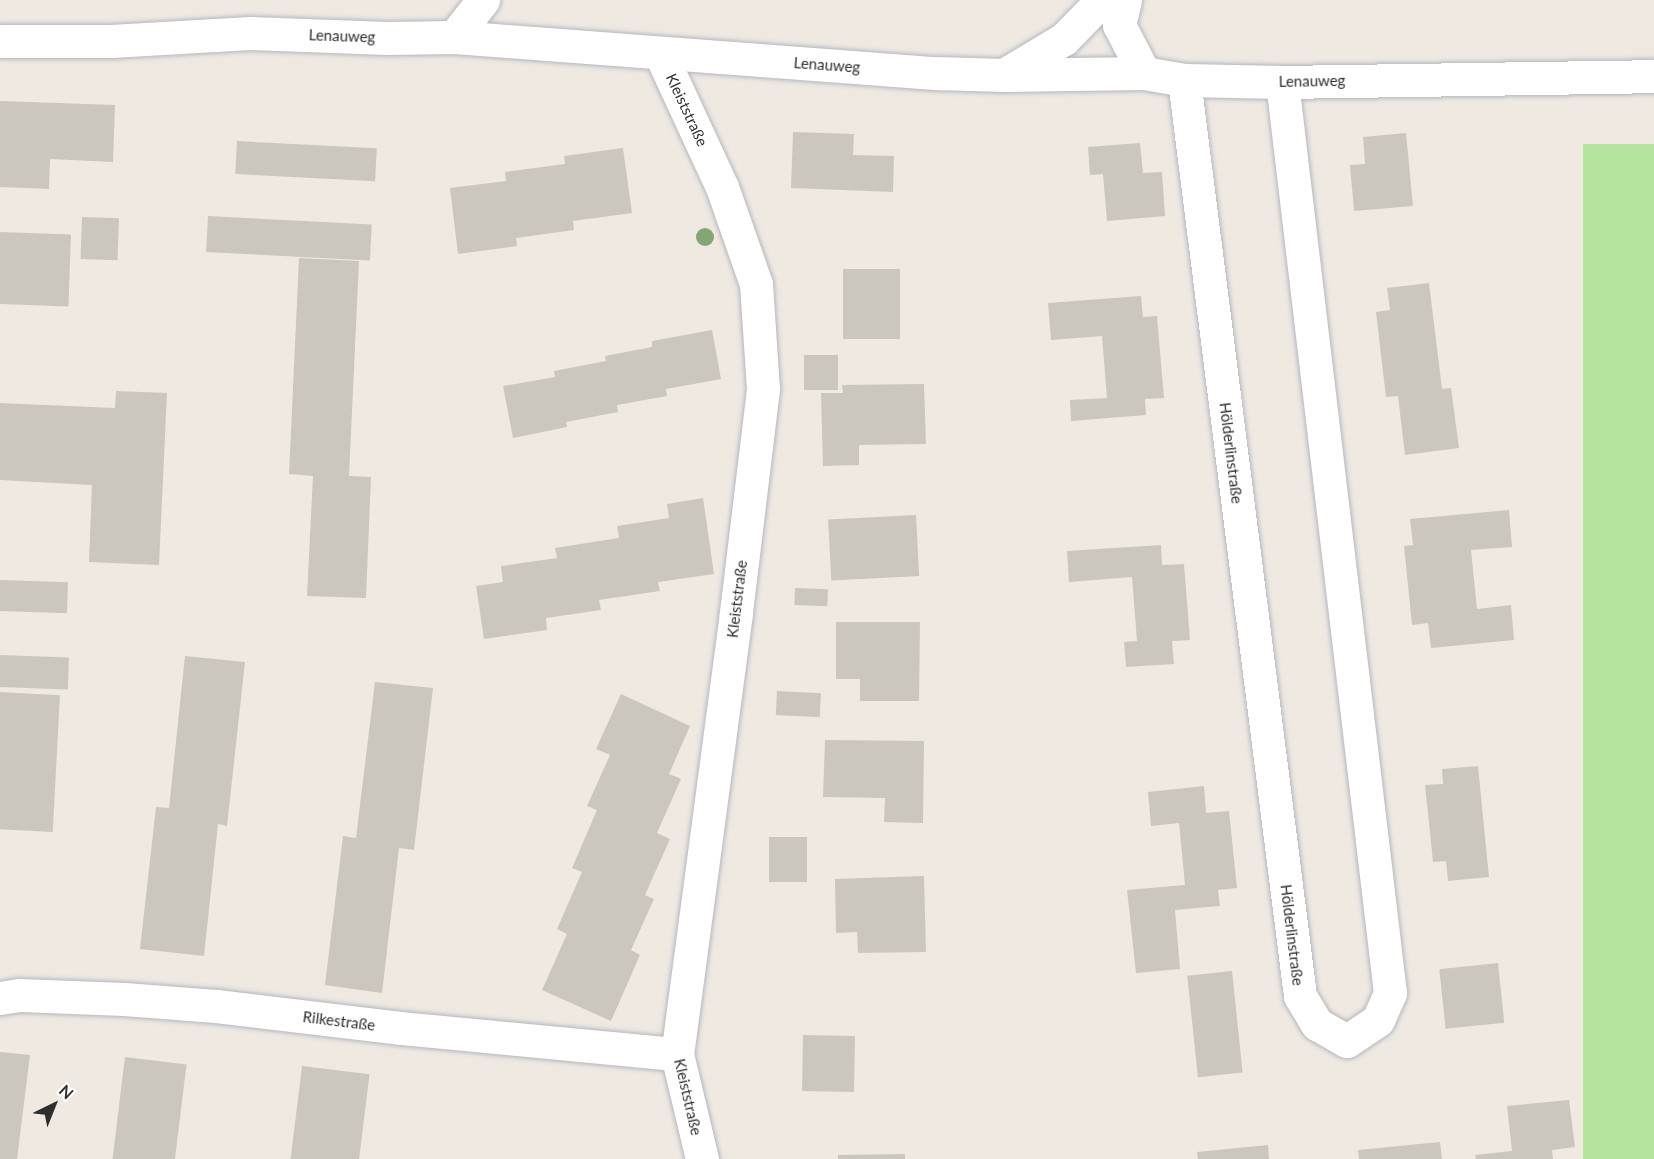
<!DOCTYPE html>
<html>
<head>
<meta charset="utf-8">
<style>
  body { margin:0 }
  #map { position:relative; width:1654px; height:1159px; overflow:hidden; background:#efe9e1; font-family:Lato,sans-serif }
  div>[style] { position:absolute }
  .green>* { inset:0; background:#b6e59e; transform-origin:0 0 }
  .building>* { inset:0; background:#cbc7bf; transform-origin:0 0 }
  .roads { filter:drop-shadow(0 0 2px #b4b7c1) drop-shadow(0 0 2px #b4b7c1) }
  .street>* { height:33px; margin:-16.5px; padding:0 16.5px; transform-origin:16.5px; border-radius:16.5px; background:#fff }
  .trees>* { width:18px; height:18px; margin:-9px; border-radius:50%; background:#84a574 }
  span { translate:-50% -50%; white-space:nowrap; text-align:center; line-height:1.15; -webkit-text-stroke:4.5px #fff; paint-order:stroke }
  .street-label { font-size:15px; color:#2e2e2e }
  .north { position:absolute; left:24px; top:1075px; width:60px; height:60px; -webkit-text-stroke:4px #fff; paint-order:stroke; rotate:43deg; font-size:16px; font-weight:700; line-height:24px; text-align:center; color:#2e2e2e }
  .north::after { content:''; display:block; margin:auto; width:21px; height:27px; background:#2e2e2e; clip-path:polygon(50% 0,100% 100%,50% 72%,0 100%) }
</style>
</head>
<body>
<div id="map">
  <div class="green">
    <i style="left:1654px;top:144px;width:1015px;height:71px;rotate:90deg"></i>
  </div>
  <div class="building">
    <i style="clip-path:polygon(0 101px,115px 105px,113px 162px,50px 159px,49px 189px,0 187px)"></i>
    <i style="clip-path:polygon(793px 132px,854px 134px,853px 155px,894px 156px,893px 192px,791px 188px)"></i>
    <i style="clip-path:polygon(1406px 133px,1413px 206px,1354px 211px,1350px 165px,1365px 164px,1363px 137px)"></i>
    <i style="left:237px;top:141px;width:140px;height:33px;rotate:3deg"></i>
    <i style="clip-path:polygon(1140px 143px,1143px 173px,1162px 172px,1165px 216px,1107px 221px,1103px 174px,1090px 175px,1088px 147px)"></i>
    <i style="clip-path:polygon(623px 148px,632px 213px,573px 221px,574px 230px,516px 238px,517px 246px,458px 254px,450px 188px,506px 181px,505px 172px,565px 164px,564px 156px)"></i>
    <i style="left:208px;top:216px;width:164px;height:36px;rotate:3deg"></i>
    <i style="left:82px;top:217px;width:37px;height:42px;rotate:2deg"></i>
    <i style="left:0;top:232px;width:71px;height:72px;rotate:2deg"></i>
    <i style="clip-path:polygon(299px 258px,359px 261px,349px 476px,371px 477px,366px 598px,307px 596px,313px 476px,289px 474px)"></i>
    <i style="left:843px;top:269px;width:57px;height:70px"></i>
    <i style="clip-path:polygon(1429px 283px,1442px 389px,1451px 388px,1459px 448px,1405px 455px,1398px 396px,1386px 397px,1376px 312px,1390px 310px,1387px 288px)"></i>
    <i style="clip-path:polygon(1141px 296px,1143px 317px,1157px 316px,1164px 398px,1145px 399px,1146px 415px,1071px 421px,1070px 400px,1107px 398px,1102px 336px,1051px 340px,1048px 303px)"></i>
    <i style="clip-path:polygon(712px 330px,721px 379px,666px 389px,667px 396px,617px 405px,618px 412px,566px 422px,567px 427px,513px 438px,503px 386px,555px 377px,554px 371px,606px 361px,605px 356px,652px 347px,652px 341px)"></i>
    <i style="left:804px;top:355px;width:34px;height:35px"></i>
    <i style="clip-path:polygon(924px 384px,926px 444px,859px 445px,859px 465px,823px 466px,821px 393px,843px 393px,842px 385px)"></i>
    <i style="clip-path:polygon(116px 391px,167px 393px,159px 565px,89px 562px,92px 485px,0 480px,0 403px,115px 408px)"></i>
    <i style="clip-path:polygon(703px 498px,714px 574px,658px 582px,660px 591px,599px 600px,601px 610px,546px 618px,547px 630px,484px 639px,476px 586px,503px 582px,501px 566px,557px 558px,555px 548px,619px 538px,617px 526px,669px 518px,667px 504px)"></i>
    <i style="clip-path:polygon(1509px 510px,1512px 547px,1471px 550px,1477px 609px,1511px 605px,1514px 640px,1431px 648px,1428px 623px,1412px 625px,1404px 546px,1413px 545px,1410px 519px)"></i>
    <i style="left:916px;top:515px;width:61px;height:88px;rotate:87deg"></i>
    <i style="clip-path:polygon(1161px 545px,1162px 565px,1184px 564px,1190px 640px,1172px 641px,1174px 664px,1126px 667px,1124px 642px,1137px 641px,1132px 577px,1069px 582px,1067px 551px)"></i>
    <i style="left:0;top:580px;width:68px;height:31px;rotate:2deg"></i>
    <i style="left:795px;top:588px;width:33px;height:17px;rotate:2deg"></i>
    <i style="clip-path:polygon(836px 622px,920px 622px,919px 701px,860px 701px,860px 679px,836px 679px)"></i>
    <i style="left:0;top:655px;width:69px;height:32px;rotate:2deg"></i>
    <i style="clip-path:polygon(185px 656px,245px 662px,227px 826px,218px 824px,204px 956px,140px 949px,156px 807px,169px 808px)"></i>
    <i style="clip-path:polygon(375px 682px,433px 688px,414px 850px,399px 848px,382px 993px,325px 985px,343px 836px,356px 838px)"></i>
    <i style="left:777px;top:691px;width:44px;height:24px;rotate:3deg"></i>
    <i style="left:0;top:692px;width:60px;height:137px;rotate:3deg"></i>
    <i style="clip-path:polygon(621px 694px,690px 726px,669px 774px,681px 779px,657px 833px,670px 839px,645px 895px,654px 899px,631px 950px,640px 955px,611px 1021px,542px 990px,567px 934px,557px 929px,582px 872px,572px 868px,597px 810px,587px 806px,610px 755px,596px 749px)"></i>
    <i style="clip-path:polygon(825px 740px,924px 741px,923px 823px,884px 822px,885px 798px,823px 797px)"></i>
    <i style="clip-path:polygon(1478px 766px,1489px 877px,1448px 881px,1446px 861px,1433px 862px,1425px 785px,1443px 784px,1442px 769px)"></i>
    <i style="clip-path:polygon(1204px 786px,1206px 813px,1229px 811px,1237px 888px,1218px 890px,1220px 906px,1175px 910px,1180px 969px,1136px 973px,1127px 890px,1185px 885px,1179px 823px,1151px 826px,1148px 792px)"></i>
    <i style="left:769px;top:837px;width:38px;height:45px"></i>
    <i style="clip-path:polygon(924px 876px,926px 952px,858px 953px,857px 932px,836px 933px,835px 879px)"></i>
    <i style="left:1498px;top:963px;width:60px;height:59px;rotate:84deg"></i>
    <i style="left:1232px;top:971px;width:102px;height:45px;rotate:84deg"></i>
    <i style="left:803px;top:1035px;width:52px;height:56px;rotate:1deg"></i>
    <i style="clip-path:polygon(0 1052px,30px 1055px,17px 1159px,0 1159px)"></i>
    <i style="left:125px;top:1057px;width:62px;height:103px;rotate:7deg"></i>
    <i style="left:302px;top:1066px;width:68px;height:94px;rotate:7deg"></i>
    <i style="clip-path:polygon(1569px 1100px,1575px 1147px,1552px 1150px,1553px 1159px,1476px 1159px,1475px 1155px,1512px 1151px,1507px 1106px)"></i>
    <i style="clip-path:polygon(1440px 1142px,1442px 1159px,1359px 1159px,1358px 1150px)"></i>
    <i style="clip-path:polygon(1268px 1145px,1269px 1159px,1198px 1159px,1197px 1152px)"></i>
    <i style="clip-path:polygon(905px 1154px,905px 1159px,838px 1159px,838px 1155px)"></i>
  </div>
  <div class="roads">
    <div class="street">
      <i style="left:1125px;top:0;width:26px;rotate:103deg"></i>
      <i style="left:1119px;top:25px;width:54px;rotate:62.5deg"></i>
      <i style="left:454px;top:37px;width:47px;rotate:-51.9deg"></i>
      <i style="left:0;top:41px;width:111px"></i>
      <i style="left:111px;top:41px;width:139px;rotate:-3.3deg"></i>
      <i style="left:250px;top:33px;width:137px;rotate:2.1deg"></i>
      <i style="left:387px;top:38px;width:67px;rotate:-0.9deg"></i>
      <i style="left:454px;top:37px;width:482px;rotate:4.3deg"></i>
      <i style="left:935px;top:73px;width:69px;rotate:1.7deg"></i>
      <i style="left:1004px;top:75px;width:140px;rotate:-0.8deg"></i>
      <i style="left:1144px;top:73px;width:41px;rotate:9.9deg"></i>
      <i style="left:1184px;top:80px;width:98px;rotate:1.2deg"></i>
      <i style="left:1282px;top:82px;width:372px;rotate:-0.9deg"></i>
      <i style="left:660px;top:53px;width:148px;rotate:65.2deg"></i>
      <i style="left:722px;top:187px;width:103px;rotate:70.7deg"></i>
      <i style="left:756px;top:284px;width:105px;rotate:86.2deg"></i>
      <i style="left:763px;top:389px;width:226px;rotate:96.9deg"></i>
      <i style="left:736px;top:613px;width:445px;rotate:97.6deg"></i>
      <i style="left:677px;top:1054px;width:108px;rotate:76.6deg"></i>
      <i style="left:1004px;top:75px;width:70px;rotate:-31deg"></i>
      <i style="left:1064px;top:39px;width:54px;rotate:-45.7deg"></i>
      <i style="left:1184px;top:80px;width:923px;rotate:82.78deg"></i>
      <i style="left:1300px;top:996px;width:33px;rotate:59deg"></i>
      <i style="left:1317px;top:1024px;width:34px;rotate:30deg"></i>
      <i style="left:1347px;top:1041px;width:37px;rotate:-34deg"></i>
      <i style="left:1378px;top:1020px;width:30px;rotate:-66deg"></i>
      <i style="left:1390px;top:993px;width:917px;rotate:-96.76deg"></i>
      <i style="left:0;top:998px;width:20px;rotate:-9deg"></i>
      <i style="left:20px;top:995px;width:104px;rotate:2.2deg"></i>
      <i style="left:124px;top:999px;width:92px;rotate:4.4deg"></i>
      <i style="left:216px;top:1006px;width:185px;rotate:6.8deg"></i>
      <i style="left:400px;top:1028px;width:278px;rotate:5.4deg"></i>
    </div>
  </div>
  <div class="trees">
    <i style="left:705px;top:237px"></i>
  </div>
  <div class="street-label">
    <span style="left:342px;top:36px;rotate:2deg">Lenauweg</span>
    <span style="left:827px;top:65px;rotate:4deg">Lenauweg</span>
    <span style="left:1312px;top:81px;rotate:-1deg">Lenauweg</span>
    <span style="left:687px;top:110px;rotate:65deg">Kleiststraße</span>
    <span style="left:1231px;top:453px;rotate:83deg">Hölderlinstraße</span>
    <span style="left:737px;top:599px;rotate:-83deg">Kleiststraße</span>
    <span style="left:1292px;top:935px;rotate:83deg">Hölderlinstraße</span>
    <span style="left:339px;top:1021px;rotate:7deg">Rilkestraße</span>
    <span style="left:688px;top:1097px;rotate:77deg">Kleiststraße</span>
  </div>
  <div class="north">N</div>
</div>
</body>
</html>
